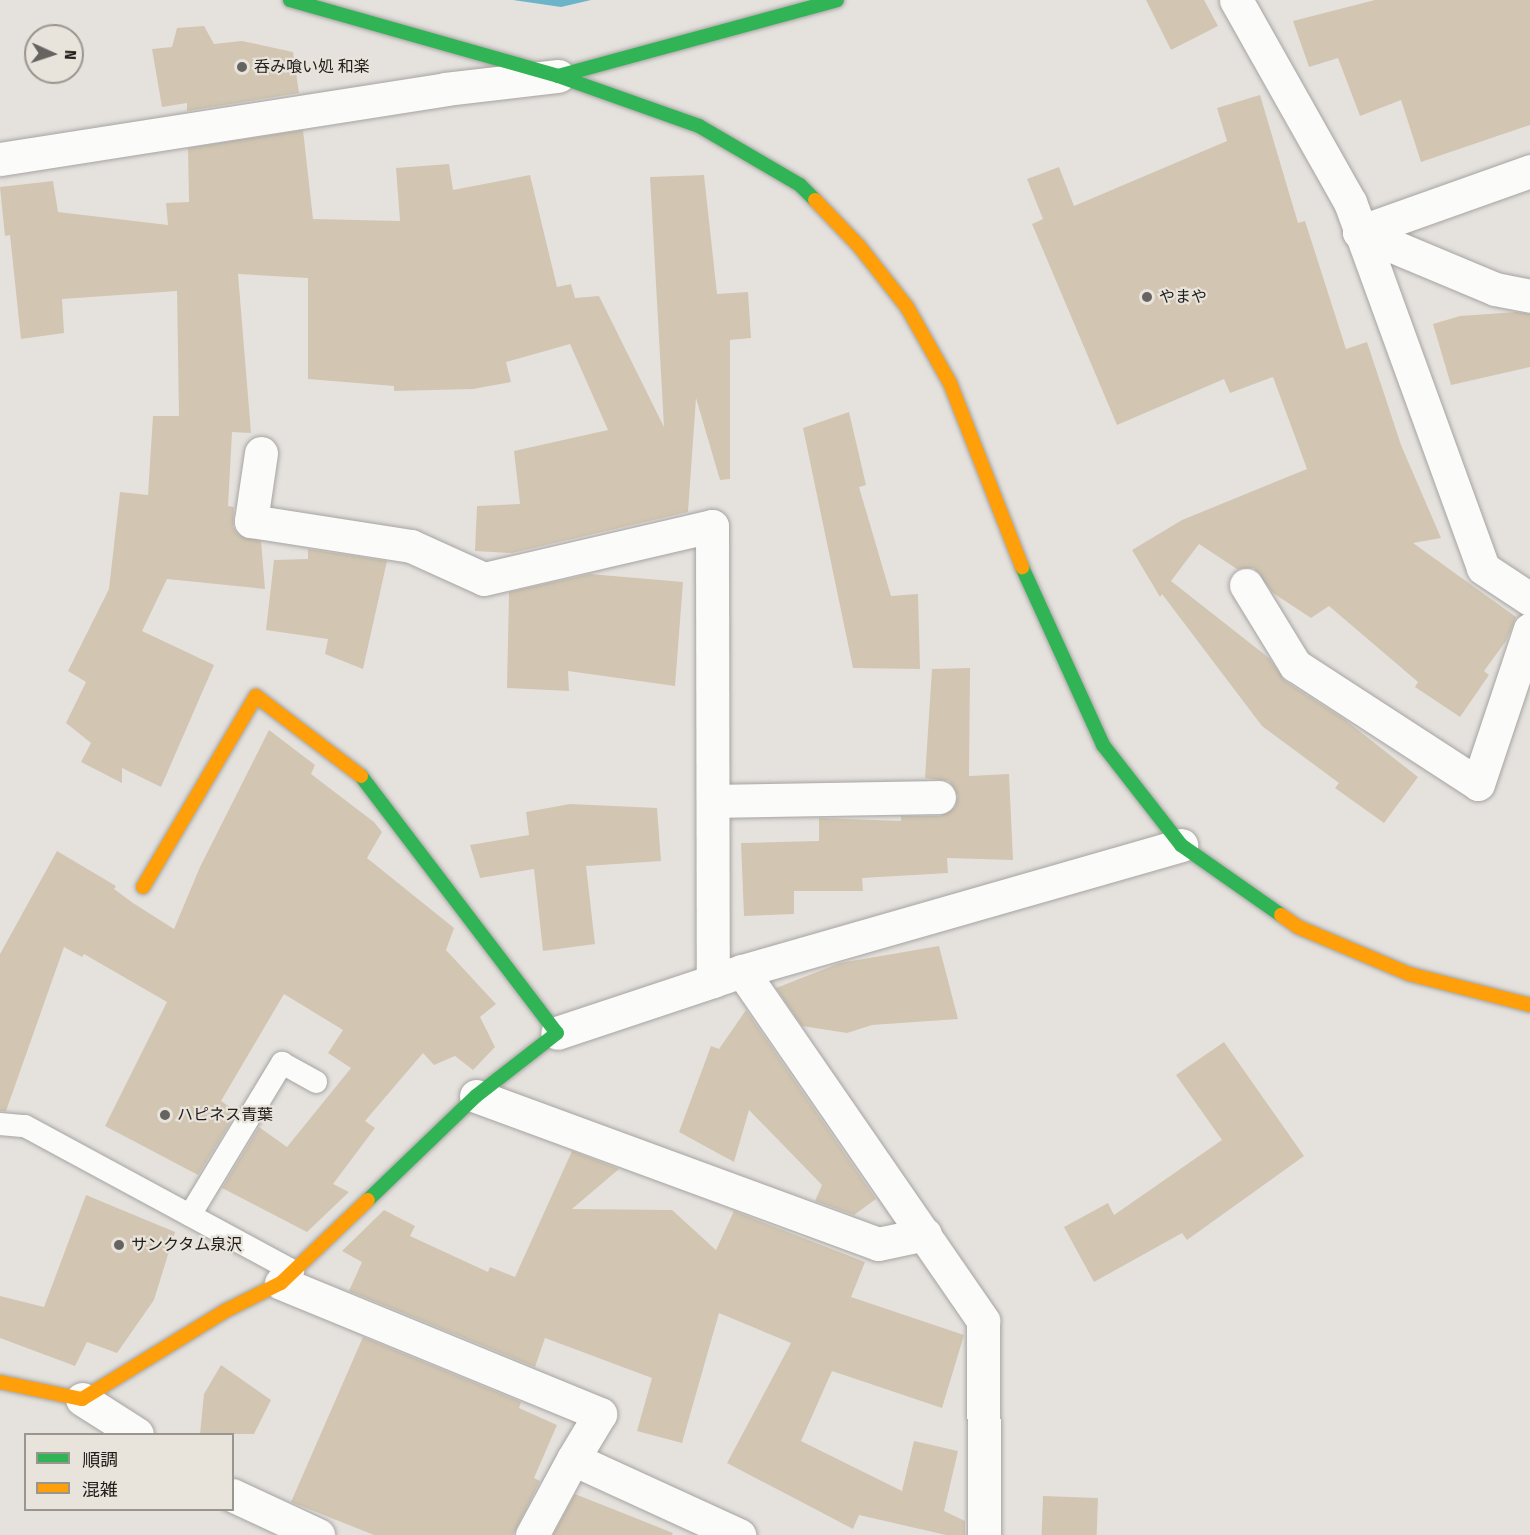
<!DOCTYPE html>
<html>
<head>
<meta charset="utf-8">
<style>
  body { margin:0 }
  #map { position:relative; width:1530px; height:1535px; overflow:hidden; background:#e5e2de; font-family:"Fira Sans Condensed","Noto Sans JP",sans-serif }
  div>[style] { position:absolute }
  .water>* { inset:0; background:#6db3ca }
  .building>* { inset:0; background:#d2c6b2; transform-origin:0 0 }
  .roads { filter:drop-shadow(0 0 2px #a6a4a1) drop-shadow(0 0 2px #a6a4a1) }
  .lane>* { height:22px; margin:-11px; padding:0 11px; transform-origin:11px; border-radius:11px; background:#fbfbfa }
  .street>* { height:33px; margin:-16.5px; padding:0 16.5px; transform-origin:16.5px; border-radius:16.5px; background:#fbfbfa }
  .fast>* { height:14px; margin:-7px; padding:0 7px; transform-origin:7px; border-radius:7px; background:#30b455 }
  .slow>* { height:14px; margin:-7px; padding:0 7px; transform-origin:7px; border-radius:7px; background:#ff9f0a }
  .dots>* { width:16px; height:16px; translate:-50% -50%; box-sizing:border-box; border:3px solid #e8e3db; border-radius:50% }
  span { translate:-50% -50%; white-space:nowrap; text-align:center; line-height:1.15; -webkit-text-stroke:4.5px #e8e3db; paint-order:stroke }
  .poi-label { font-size:16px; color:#22201d }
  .left { translate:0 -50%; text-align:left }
  .legend { position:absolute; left:24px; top:1433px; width:210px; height:78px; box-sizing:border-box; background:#e8e3db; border:2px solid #99958f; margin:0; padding:8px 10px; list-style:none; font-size:18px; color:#22201d }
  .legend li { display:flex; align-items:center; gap:12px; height:30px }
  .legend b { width:30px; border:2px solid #99958f }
  .north { position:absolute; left:24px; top:24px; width:60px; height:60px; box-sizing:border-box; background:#e8e3db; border:2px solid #99958f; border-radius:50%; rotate:93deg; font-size:16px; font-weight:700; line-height:24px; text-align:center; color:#22201d }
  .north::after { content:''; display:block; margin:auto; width:21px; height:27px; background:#666461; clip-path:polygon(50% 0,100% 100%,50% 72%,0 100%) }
</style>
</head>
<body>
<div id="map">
  <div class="water">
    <i style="clip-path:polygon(513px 0,591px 0,561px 7px)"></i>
  </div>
  <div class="building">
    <i style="clip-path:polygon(1146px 0,1204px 0,1218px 26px,1171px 50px)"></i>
    <i style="clip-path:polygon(1375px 0,1530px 0,1530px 125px,1421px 162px,1401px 100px,1360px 116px,1338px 58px,1309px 67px,1293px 21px)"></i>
    <i style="clip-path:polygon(204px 26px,214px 44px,242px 41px,293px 52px,299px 93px,187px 111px,187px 103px,162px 107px,152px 49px,172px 47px,177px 28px)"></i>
    <i style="clip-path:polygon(1260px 95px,1298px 223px,1305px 221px,1346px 349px,1367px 342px,1401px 445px,1441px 538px,1413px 543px,1516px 617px,1506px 641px,1484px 671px,1489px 675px,1460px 717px,1415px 687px,1418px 682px,1329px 606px,1311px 618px,1273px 593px,1254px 568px,1237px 569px,1199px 544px,1171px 581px,1269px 658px,1285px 681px,1344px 719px,1418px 777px,1384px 823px,1335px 788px,1339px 783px,1262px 726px,1162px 594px,1160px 597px,1132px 550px,1182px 520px,1307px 469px,1273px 377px,1230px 393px,1224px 379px,1117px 425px,1032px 224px,1043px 219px,1027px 179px,1059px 167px,1074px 206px,1227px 141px,1217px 108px)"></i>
    <i style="clip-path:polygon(303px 130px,313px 219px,400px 221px,396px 168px,449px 164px,453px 190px,530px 175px,557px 287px,571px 284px,575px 298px,599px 296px,664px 427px,650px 177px,704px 175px,717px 294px,748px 292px,751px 338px,730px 340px,730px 479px,720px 480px,696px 398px,688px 512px,512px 553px,475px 551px,477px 506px,520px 504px,514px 451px,608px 430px,570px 344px,506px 362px,511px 382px,473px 389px,394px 391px,394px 386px,308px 379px,308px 278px,238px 274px,251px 433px,232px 432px,228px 506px,234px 507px,233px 527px,239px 535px,261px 541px,265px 589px,167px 579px,142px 631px,214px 665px,161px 787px,122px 768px,122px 783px,81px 762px,91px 743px,66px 723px,86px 682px,68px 671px,109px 589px,120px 492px,148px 495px,153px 416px,179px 416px,177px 291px,62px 299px,64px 333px,21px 339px,10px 235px,5px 236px,0 187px,53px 181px,58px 212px,168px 225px,166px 203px,189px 202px,188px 148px)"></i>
    <i style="clip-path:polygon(1517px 312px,1530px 314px,1530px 367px,1451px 385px,1433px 324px,1460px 316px)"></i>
    <i style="clip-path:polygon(849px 412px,866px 485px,859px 487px,891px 596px,918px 594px,920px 669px,853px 668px,803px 428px)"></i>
    <i style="clip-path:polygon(308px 549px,387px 561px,363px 669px,325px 654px,328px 639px,266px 630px,274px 560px,308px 559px)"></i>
    <i style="clip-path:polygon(590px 574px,683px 582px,675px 686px,568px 671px,569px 691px,507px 688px,509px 592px)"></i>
    <i style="clip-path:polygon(970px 668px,969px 776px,1009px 774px,1013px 860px,947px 858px,948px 873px,862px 878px,863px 891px,794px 891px,794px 914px,744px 916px,741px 843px,819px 841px,819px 818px,901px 821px,901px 816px,940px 816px,955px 807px,958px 796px,949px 781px,925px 778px,932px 669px)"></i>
    <i style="clip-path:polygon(269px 730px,315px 765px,311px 774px,374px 822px,382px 832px,367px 858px,454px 928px,446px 950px,496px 1004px,480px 1017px,495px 1047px,473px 1070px,455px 1056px,434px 1065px,423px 1053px,365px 1121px,375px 1128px,333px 1184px,349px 1192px,307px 1232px,222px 1188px,259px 1127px,287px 1147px,351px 1068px,328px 1053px,343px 1030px,284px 994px,221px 1101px,237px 1112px,198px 1175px,105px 1126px,167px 1002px,84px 954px,82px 957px,64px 947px,6px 1111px,0 1111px,0 954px,57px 851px,116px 886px,114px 889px,133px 903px,174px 929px,200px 867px)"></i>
    <i style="clip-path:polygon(570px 804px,657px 808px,661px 861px,586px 866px,595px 944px,543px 951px,534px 869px,480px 878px,470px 845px,529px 835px,526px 812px)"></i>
    <i style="clip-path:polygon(939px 946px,958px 1019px,872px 1025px,847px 1033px,802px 1026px,776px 988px,840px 963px)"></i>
    <i style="clip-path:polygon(746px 1010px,876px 1199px,854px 1215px,815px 1201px,822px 1185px,749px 1110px,734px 1162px,679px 1132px,711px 1046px,719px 1049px)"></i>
    <i style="clip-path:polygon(1224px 1042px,1304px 1156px,1187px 1240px,1182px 1233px,1094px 1282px,1064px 1227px,1108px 1203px,1114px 1215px,1222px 1140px,1176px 1075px)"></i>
    <i style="clip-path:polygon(572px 1151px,619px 1169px,572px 1209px,672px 1210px,716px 1250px,734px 1211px,865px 1262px,851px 1297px,964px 1335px,942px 1408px,832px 1371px,801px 1441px,902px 1491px,914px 1441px,958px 1451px,944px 1511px,965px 1521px,965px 1535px,946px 1535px,859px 1515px,853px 1529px,727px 1463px,791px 1343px,719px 1313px,682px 1443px,637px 1431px,652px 1378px,545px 1338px,535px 1367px,349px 1291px,362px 1262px,342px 1251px,384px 1210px,415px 1226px,410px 1236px,488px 1272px,490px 1267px,515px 1277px)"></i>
    <i style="clip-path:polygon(86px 1195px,175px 1232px,154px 1300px,117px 1353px,87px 1342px,75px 1366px,0 1338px,0 1296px,44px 1307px)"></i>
    <i style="clip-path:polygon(363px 1337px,521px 1402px,519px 1408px,557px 1425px,534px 1478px,540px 1481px,513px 1535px,374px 1535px,291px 1502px)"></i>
    <i style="clip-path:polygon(221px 1365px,271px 1400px,254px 1434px,200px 1434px,204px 1394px)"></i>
    <i style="clip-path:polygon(575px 1494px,673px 1533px,672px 1535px,553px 1535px)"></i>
    <i style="left:1043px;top:1496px;width:55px;height:39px;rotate:2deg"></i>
  </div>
  <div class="roads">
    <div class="lane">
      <i style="left:0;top:1124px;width:25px;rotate:5deg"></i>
      <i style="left:25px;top:1126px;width:305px;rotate:28.4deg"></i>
      <i style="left:190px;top:1215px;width:178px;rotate:-58.8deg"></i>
      <i style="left:282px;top:1063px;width:39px;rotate:29deg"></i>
    </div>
    <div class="street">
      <i style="left:1236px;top:0;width:232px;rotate:60.6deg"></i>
      <i style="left:1350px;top:202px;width:389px;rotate:70deg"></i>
      <i style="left:1483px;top:568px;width:56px;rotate:33.4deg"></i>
      <i style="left:0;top:159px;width:450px;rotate:-8.9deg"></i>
      <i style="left:445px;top:89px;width:114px;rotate:-6.6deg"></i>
      <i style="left:1359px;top:232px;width:147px;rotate:22.7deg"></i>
      <i style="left:1495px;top:289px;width:36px;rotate:11deg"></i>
      <i style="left:1359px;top:232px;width:182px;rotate:-19.6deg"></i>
      <i style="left:261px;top:453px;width:69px;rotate:98.4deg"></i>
      <i style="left:251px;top:521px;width:162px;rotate:8.9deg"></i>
      <i style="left:411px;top:546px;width:80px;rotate:24.3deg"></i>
      <i style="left:484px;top:579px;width:234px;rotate:-13.1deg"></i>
      <i style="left:712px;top:526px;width:455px;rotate:89.9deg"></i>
      <i style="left:713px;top:981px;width:164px;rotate:161.6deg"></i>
      <i style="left:1246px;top:585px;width:94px;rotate:58.5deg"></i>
      <i style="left:1295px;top:665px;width:218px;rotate:33deg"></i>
      <i style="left:1478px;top:784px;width:163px;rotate:-71.5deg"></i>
      <i style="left:713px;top:801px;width:226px;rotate:-1deg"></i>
      <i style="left:742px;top:971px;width:457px;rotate:-16deg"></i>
      <i style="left:713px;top:981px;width:31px;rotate:-19deg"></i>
      <i style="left:742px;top:971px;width:425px;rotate:55.4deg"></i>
      <i style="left:983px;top:1321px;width:214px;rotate:89.7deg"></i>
      <i style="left:476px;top:1096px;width:428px;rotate:20.2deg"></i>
      <i style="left:878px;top:1244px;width:48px;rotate:-12deg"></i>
      <i style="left:281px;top:1283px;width:345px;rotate:22.3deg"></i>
      <i style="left:600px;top:1414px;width:52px;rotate:121deg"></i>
      <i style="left:82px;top:1399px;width:65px;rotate:32.5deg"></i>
      <i style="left:232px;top:1495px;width:95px;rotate:24.9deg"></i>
      <i style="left:532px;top:1535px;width:86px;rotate:-61.7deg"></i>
      <i style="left:573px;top:1459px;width:183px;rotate:24.6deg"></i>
    </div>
    <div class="fast">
      <i style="left:290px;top:0;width:279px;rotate:15.8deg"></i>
      <i style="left:558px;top:76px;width:150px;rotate:19.5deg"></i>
      <i style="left:699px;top:126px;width:117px;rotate:30.3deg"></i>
      <i style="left:800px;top:185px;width:21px;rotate:45deg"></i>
      <i style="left:558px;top:76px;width:289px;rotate:-15.2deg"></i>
      <i style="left:1022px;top:567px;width:196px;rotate:65.5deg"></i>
      <i style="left:1103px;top:745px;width:127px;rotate:52deg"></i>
      <i style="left:1181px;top:845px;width:122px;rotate:35deg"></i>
      <i style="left:361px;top:776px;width:323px;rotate:52.7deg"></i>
      <i style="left:557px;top:1033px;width:103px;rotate:142.1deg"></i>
      <i style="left:476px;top:1096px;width:150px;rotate:136.1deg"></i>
    </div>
    <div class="slow">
      <i style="left:815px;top:200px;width:64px;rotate:46.3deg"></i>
      <i style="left:859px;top:246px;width:78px;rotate:51.8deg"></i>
      <i style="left:907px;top:307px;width:87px;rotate:60.5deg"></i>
      <i style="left:950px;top:383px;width:198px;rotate:68.6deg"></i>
      <i style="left:143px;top:887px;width:222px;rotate:-59.4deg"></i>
      <i style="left:256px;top:696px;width:132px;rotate:37.3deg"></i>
      <i style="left:1281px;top:915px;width:21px;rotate:35deg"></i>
      <i style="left:1298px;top:927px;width:121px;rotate:22.9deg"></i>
      <i style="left:1409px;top:974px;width:125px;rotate:14.4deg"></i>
      <i style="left:0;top:1382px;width:84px;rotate:11.7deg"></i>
      <i style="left:82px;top:1399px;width:168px;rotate:-31.6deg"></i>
      <i style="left:225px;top:1311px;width:63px;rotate:-26.6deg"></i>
      <i style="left:281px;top:1283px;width:120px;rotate:-43.7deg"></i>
    </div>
  </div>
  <div class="dots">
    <i style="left:242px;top:67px;background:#666461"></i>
    <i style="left:1147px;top:297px;background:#666461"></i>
    <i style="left:165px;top:1115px;background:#666461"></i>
    <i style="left:119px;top:1245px;background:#666461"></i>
  </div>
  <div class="poi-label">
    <span class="left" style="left:254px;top:67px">呑み喰い処 和楽</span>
    <span class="left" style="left:1159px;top:297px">やまや</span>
    <span class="left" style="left:177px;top:1115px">ハピネス青葉</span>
    <span class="left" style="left:131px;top:1245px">サンクタム泉沢</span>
  </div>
  <ul class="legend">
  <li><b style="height:8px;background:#30b455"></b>順調</li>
  <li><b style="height:8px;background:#ff9f0a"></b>混雑</li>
  </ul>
  <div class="north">N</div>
</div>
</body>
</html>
